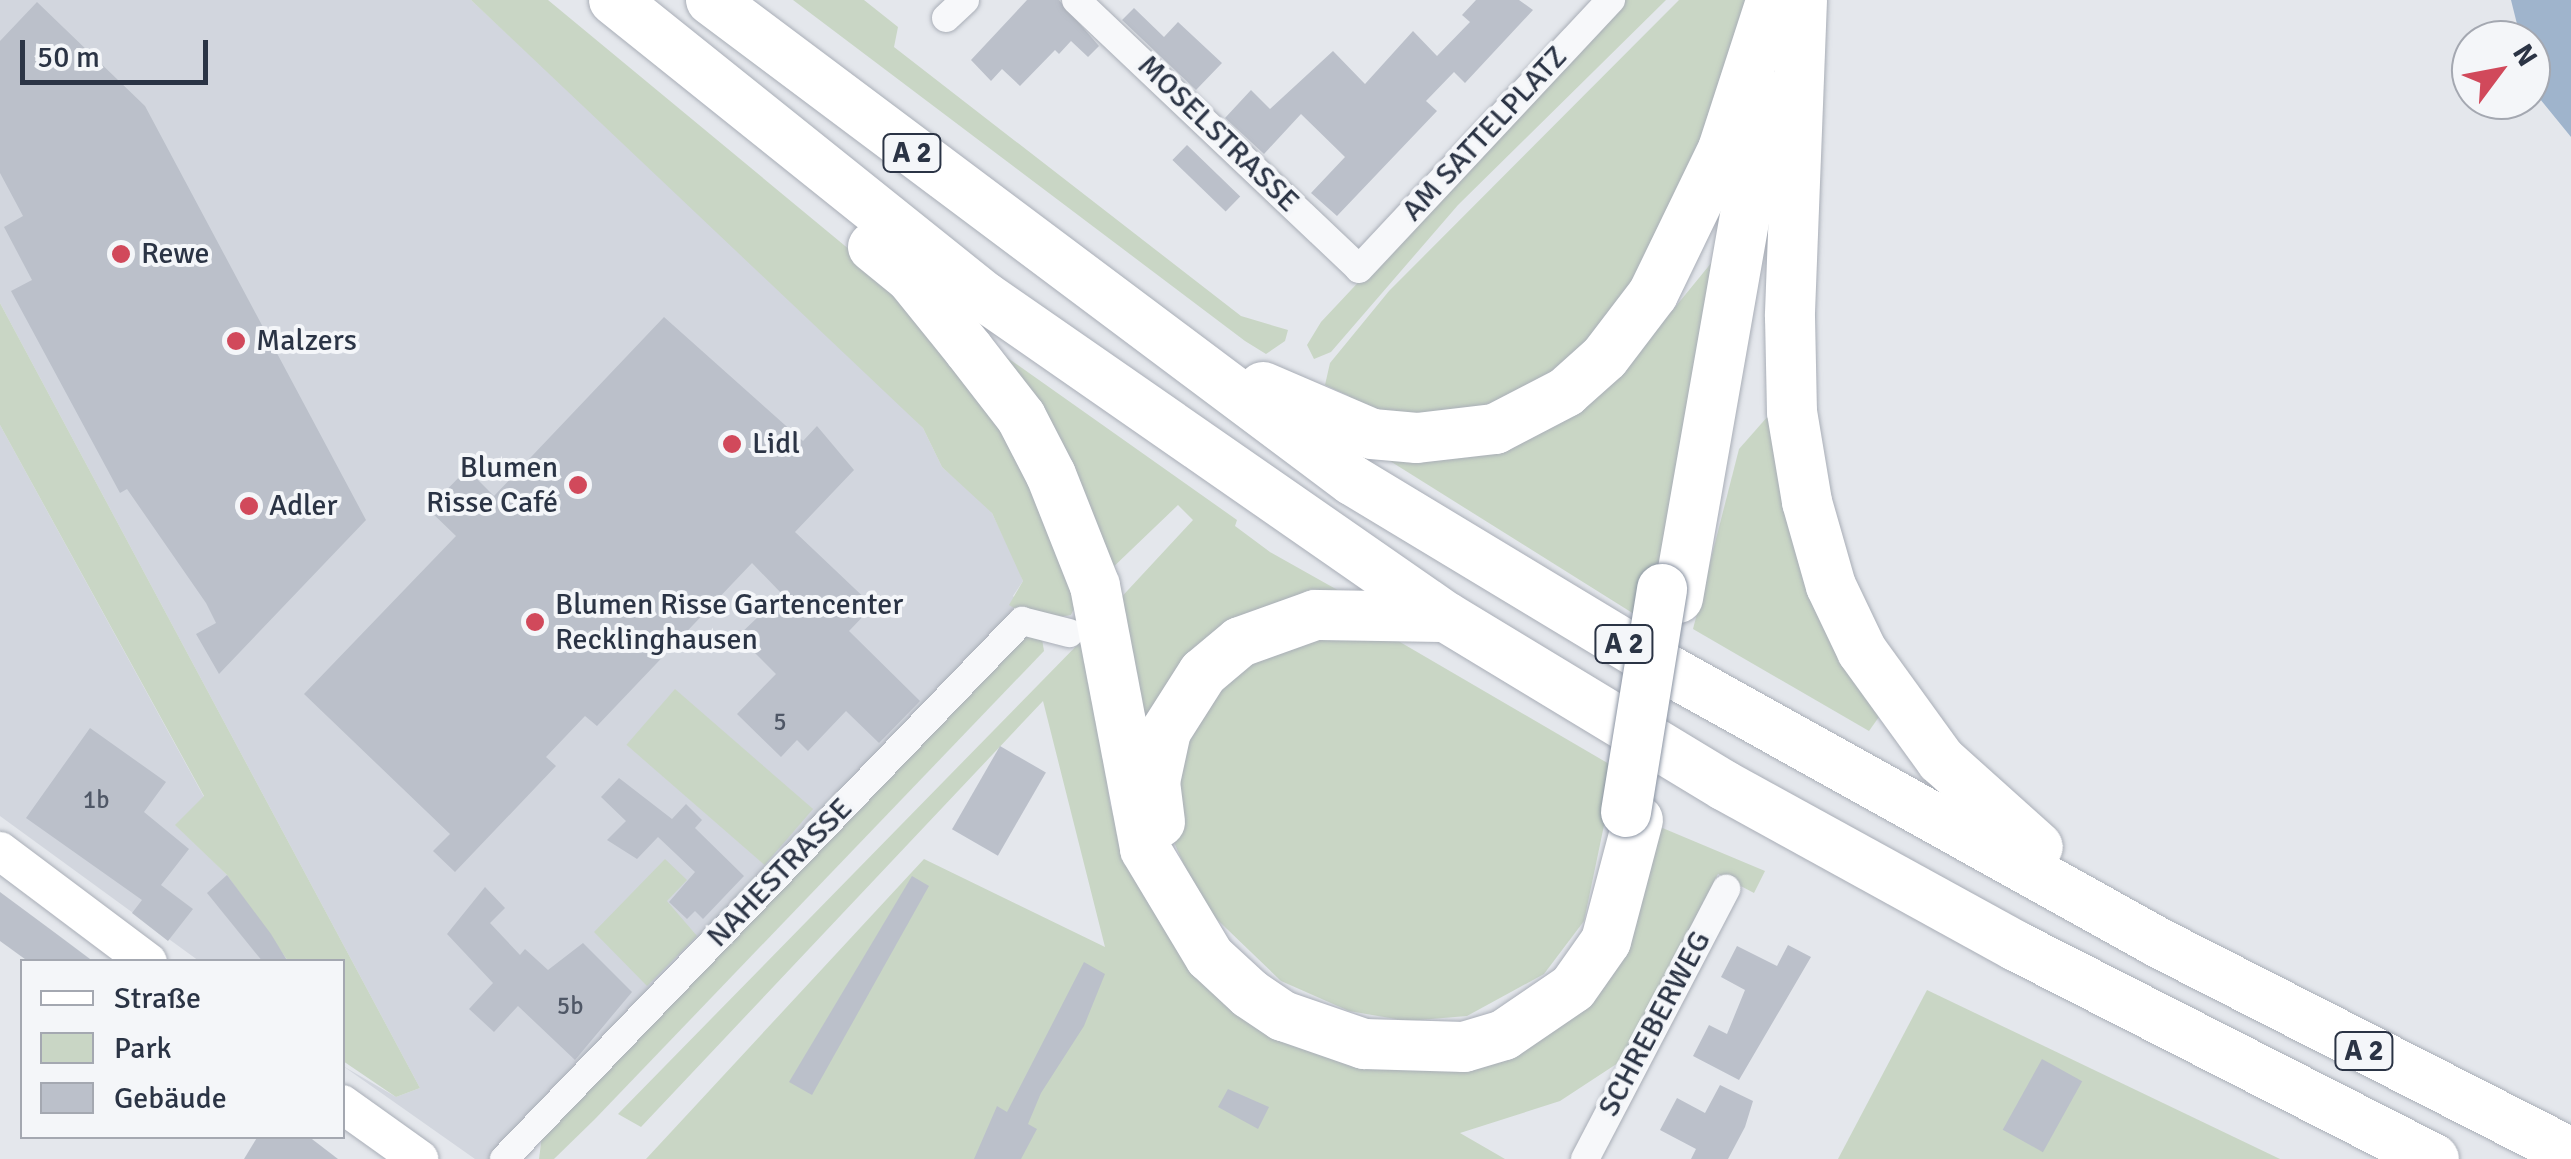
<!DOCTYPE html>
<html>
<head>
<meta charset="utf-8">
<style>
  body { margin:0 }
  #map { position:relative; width:2571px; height:1159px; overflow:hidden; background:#e4e7ec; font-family:Signika,sans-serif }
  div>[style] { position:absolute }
  .built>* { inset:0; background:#d2d6de }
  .green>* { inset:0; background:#c9d6c5; transform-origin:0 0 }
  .water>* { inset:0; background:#9fb4cc }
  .building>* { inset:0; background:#bbc0ca; transform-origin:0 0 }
  .roads { filter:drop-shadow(0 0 2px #a9aeb7) drop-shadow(0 0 2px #a9aeb7) }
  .street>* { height:28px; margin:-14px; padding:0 14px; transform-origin:14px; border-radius:14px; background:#f7f8fa }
  .secondary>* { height:38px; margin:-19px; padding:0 19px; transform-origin:19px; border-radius:19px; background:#fff }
  .highway>* { height:50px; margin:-25px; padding:0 25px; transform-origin:25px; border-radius:25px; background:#fff }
  .bridges { filter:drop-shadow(0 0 2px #8b94a3) drop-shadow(0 0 2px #8b94a3) }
  .highway-bridge>* { height:50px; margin:-25px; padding:0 25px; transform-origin:25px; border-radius:25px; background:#fff }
  .dots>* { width:28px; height:28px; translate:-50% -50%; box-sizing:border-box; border:5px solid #f4f6f9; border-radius:50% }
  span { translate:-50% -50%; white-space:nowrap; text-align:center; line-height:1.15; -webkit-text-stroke:8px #f4f6f9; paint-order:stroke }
  .number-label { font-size:25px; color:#4f5766 }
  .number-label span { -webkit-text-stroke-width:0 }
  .shield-label span { padding:2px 8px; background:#f4f6f9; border:2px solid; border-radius:8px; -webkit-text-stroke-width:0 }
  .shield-label { font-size:28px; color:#2b3445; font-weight:700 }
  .street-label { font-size:30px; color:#2b3445 }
  .poi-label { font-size:30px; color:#2b3445 }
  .left { translate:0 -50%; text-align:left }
  .right { translate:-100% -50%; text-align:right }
  .legend { position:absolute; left:20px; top:959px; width:325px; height:180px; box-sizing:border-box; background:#f4f6f9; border:2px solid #a4a8b1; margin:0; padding:12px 18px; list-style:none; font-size:30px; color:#2b3445 }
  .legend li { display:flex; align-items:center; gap:20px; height:50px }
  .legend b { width:50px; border:2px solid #a4a8b1 }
  .north { position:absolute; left:2451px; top:20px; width:100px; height:100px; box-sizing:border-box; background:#f4f6f9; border:2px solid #a4a8b1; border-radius:50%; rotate:58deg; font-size:28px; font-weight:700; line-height:40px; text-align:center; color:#2b3445 }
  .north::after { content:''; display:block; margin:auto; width:35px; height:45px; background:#d1495b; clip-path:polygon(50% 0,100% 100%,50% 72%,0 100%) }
  .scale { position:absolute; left:20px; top:40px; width:188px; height:45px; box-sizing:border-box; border:5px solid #2b3445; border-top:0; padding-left:12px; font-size:30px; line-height:35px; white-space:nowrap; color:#2b3445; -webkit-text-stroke:8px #f4f6f9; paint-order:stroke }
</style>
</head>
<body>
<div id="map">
  <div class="built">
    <i style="clip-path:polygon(0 0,471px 0,886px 388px,923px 428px,942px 467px,990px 509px,1016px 563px,1023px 581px,1013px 596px,1036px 621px,1033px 630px,521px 1159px,475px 1159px,343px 1066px,396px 1097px,420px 1088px,0 303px)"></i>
    <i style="clip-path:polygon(0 425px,204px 797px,176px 825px,227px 875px,288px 961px,199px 961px,0 816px)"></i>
  </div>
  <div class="green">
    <i style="clip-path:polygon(471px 0,548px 0,885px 279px,1009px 431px,1078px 600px,1071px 615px,1036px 621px,1009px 605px,1023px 581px,992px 513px,942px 467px,923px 428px)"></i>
    <i style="clip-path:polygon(793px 0,864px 0,898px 27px,894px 47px,1241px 316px,1288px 330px,1285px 341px,1266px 354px,1245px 341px)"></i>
    <i style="clip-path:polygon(1623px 0,1666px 0,1458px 205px,1331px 352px,1314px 359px,1307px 345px,1321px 322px)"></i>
    <i style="clip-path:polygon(1679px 0,1752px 0,1719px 116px,1634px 285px,1570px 366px,1475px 417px,1342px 410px,1349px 396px,1325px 385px,1330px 363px,1389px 291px)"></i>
    <i style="clip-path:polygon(1712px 262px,1662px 566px,1642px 619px,1382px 456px,1614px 382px)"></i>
    <i style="clip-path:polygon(0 303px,420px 1088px,396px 1097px,343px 1061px,342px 962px,288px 961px,227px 875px,175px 825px,204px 796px,0 425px)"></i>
    <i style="clip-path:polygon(978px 337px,1237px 520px,1235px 526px,1270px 552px,1350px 597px,1146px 732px,1115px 604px,1193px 520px,1178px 505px,1107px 573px)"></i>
    <i style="clip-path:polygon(1776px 407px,1881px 714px,1869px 731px,1693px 629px,1739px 449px)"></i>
    <i style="clip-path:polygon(1376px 628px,1616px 768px,1584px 921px,1544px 974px,1467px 1016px,1407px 1021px,1349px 1011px,1281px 981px,1201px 904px,1170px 833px,1169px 761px,1250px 648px)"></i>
    <i style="clip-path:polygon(1033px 630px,1041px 633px,1044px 651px,595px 1119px,554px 1159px,539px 1159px,542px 1136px)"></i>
    <i style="clip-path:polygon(1086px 636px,1110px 804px,1129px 862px,1260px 1021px,1534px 1036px,1653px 824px,1765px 871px,1754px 893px,1718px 874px,1621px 1061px,1560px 1101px,1460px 1133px,1505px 1159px,646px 1159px,924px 859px,1105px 947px,1043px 701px,641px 1127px,618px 1114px)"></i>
    <i style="left:675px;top:689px;width:183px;height:74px;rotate:41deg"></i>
    <i style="clip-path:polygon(665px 859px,687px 880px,667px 901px,697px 936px,647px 986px,594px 932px)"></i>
    <i style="clip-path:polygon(1927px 990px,2280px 1159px,1838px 1159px)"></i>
  </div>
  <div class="water">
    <i style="clip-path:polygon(2511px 0,2571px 0,2571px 137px,2531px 88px,2531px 40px,2521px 40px)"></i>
  </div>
  <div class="building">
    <i style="clip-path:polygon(1027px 0,1059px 0,1099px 46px,1088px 57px,1071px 41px,1059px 54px,1055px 50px,1020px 86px,1002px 69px,991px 81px,971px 60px)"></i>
    <i style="clip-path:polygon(1476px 0,1519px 0,1533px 10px,1465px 83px,1454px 72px,1426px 101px,1437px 111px,1337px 216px,1311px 193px,1345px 157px,1301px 114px,1264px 154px,1225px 118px,1251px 90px,1270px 109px,1333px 51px,1365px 84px,1413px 31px,1437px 56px,1470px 22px,1462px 15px)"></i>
    <i style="clip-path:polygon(37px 2px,145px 106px,366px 520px,219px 674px,196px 634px,216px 623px,206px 603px,127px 489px,120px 493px,11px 291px,32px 280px,4px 227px,23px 216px,0 173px,0 41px)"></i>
    <i style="clip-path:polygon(1134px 8px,1164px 37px,1178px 22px,1222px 63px,1196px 90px,1122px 20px)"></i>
    <i style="left:1187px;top:145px;width:74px;height:21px;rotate:44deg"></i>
    <i style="clip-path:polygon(664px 317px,803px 441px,817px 426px,854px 470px,795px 532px,873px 606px,849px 631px,920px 701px,879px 743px,846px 711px,808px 751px,797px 740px,781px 757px,737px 714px,776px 674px,738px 636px,782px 594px,752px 563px,597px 726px,585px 716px,546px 757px,556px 766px,455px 872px,433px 851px,450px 834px,304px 694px,456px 536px,428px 509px,467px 469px,494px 496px)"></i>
    <i style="clip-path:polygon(90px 728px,166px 782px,144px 812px,189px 849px,161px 885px,193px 909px,168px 941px,132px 913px,142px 900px,26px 818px)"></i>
    <i style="left:1000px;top:746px;width:53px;height:96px;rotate:30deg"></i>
    <i style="clip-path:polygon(619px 778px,672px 819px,686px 804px,702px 820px,695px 828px,744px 876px,703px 919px,695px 911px,687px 919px,669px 902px,695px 872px,658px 837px,637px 859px,607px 840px,626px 821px,601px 797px)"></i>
    <i style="clip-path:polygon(227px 875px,271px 934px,288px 962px,263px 962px,207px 893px)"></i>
    <i style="clip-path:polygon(912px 876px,929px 886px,812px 1095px,789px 1082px)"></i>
    <i style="clip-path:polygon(485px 887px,505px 908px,490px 923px,520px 955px,525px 949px,548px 970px,583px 943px,632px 992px,575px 1060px,518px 1006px,494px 1032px,469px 1009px,493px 983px,447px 934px)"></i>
    <i style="clip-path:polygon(0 892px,58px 935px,94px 962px,29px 962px,0 941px)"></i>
    <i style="clip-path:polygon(1788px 945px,1811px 957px,1739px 1080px,1693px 1056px,1709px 1025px,1727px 1034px,1745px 990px,1721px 977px,1737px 946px,1777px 966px)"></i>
    <i style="clip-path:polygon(1084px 962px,1105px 974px,1084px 1026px,1041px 1093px,1028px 1124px,1037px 1129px,1021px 1159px,974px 1159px,997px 1106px,1007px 1112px)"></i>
    <i style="left:2042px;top:1059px;width:46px;height:81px;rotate:29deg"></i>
    <i style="clip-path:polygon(1720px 1085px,1753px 1101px,1745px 1127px,1728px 1159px,1691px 1159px,1696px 1149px,1660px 1130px,1677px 1098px,1705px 1113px)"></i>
    <i style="clip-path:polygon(1228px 1089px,1269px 1107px,1258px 1129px,1218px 1107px)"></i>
    <i style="clip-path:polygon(258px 1136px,308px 1136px,338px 1159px,244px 1159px)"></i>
  </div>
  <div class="roads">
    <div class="street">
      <i style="left:1076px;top:0;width:390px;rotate:43.5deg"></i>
      <i style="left:1359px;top:269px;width:369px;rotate:-46.9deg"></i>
      <i style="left:946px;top:18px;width:26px;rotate:-43deg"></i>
      <i style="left:504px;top:1159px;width:747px;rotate:-46.09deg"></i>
      <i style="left:1022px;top:621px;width:49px;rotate:14.3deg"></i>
      <i style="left:1585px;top:1159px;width:305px;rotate:-62.4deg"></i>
    </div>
    <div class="secondary">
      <i style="left:0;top:851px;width:185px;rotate:36.9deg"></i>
      <i style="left:342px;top:1104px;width:95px;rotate:35.5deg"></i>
    </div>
    <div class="highway">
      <i style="left:614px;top:0;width:475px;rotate:38.7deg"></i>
      <i style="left:985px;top:297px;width:561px;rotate:34.77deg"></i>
      <i style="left:1446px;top:617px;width:326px;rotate:31.2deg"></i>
      <i style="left:1725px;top:786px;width:332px;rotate:28.8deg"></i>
      <i style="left:2016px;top:946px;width:469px;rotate:27deg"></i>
      <i style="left:711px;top:0;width:801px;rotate:36.83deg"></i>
      <i style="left:1352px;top:480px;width:350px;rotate:31.1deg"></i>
      <i style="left:1652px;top:661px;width:580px;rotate:29.08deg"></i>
      <i style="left:2159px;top:943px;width:462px;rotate:27deg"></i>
      <i style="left:1802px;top:0;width:317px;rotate:92.2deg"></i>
      <i style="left:1790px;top:317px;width:95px;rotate:88.8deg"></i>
      <i style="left:1792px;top:412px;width:91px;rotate:80.5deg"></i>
      <i style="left:1807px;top:502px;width:87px;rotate:74.1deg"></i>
      <i style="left:1831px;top:586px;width:72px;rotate:64.5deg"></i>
      <i style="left:1862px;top:651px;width:135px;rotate:54.1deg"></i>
      <i style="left:1941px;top:760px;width:130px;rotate:41.9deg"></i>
      <i style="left:873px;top:247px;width:49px;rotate:39.2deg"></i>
      <i style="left:911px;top:278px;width:92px;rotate:51.1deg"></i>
      <i style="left:969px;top:350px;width:85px;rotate:52.2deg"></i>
      <i style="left:1021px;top:417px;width:65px;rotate:62.7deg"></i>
      <i style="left:1051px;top:475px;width:119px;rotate:68.4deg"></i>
      <i style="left:1095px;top:586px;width:268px;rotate:79.2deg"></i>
      <i style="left:1145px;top:849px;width:126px;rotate:59deg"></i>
      <i style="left:1210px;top:957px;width:54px;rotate:42.8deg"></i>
      <i style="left:1250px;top:994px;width:40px;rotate:34deg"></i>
      <i style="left:1283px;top:1016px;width:86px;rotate:19.1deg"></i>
      <i style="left:1364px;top:1044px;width:100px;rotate:1.7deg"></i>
      <i style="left:1464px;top:1047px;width:42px;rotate:-16.7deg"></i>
      <i style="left:1504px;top:1035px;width:83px;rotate:-34.3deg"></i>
      <i style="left:1573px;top:988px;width:57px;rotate:-54.9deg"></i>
      <i style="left:1606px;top:941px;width:125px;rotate:-75.2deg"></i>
      <i style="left:1263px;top:387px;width:119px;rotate:23.3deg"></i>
      <i style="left:1372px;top:434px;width:45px;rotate:5.1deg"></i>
      <i style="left:1417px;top:438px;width:79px;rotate:-6.6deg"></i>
      <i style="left:1495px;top:429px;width:80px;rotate:-27.5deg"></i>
      <i style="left:1566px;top:392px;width:52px;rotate:-41.9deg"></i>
      <i style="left:1605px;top:357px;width:79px;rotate:-52.7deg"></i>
      <i style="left:1653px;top:294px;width:161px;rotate:-64.2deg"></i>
      <i style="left:1723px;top:149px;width:152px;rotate:-72deg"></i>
      <i style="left:1678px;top:598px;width:510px;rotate:-80.06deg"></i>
      <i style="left:1160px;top:822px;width:40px;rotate:-97.1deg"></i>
      <i style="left:1155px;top:782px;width:52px;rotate:-77.8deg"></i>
      <i style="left:1166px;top:731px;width:69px;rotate:-57.5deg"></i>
      <i style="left:1203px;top:673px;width:48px;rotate:-40deg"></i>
      <i style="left:1240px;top:642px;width:80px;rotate:-19.8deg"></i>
      <i style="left:1315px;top:615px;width:131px;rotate:0.9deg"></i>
    </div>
  </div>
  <div class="bridges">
    <div class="highway-bridge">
      <i style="left:1626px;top:812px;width:226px;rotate:-80.8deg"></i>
    </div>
  </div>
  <div class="dots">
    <i style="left:121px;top:254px;background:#d1495b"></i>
    <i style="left:236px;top:341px;background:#d1495b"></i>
    <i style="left:732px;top:444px;background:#d1495b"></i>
    <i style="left:578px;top:485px;background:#d1495b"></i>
    <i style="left:249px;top:506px;background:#d1495b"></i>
    <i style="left:535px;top:622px;background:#d1495b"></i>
  </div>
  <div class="number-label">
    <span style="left:780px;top:722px">5</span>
    <span style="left:96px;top:800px">1b</span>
    <span style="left:570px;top:1006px">5b</span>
  </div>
  <div class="shield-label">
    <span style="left:912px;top:153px">A 2</span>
    <span style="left:1624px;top:644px">A 2</span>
    <span style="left:2364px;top:1051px">A 2</span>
  </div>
  <div class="street-label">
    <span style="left:1218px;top:134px;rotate:44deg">MOSELSTRASSE</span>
    <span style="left:1485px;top:134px;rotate:-47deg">AM SATTELPLATZ</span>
    <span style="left:780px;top:873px;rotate:-46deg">NAHESTRASSE</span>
    <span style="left:1655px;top:1024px;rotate:-62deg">SCHREBERWEG</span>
  </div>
  <div class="poi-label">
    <span class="left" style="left:141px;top:254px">Rewe</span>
    <span class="left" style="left:256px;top:341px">Malzers</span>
    <span class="left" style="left:752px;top:444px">Lidl</span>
    <span class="right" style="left:558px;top:485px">Blumen<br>Risse Café</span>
    <span class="left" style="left:269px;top:506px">Adler</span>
    <span class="left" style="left:555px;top:622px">Blumen Risse Gartencenter<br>Recklinghausen</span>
  </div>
  <ul class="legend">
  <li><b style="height:12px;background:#fff"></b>Straße</li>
  <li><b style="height:28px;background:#c9d6c5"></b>Park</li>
  <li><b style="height:28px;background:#bbc0ca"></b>Gebäude</li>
  </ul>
  <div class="north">N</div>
  <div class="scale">50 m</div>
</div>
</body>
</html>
